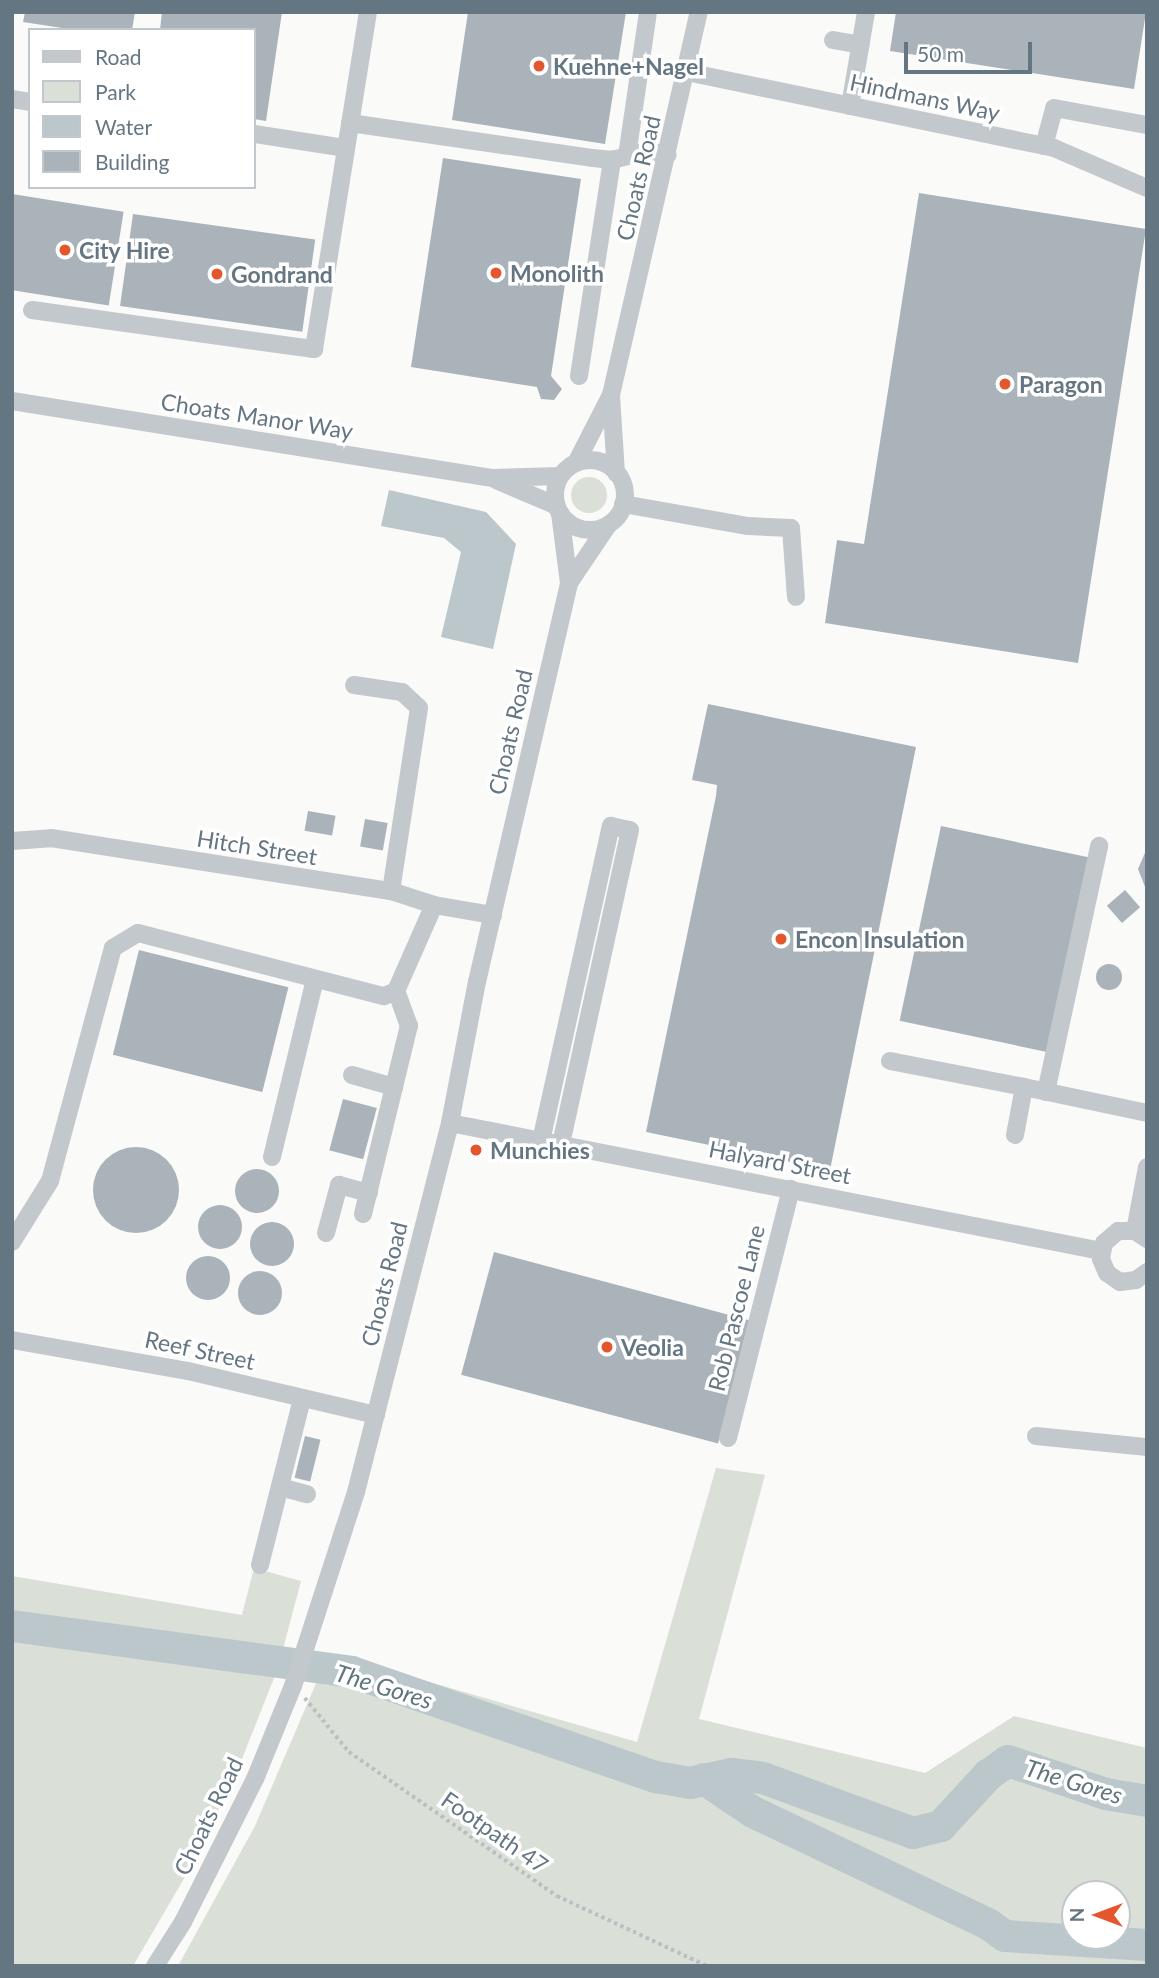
<!DOCTYPE html>
<html>
<head>
<meta charset="utf-8">
<style>
  body { margin:0 }
  #map { position:relative; width:1159px; height:1978px; overflow:hidden; background:#fafaf8; font-family:Lato,sans-serif }
  div>[style] { position:absolute }
  .green>* { inset:0; background:#dadfd7 }
  .round { border-radius:50% }
  .water>* { inset:0; background:#bbc7cb }
  .river>* { height:32px; margin:-16px; padding:0 16px; transform-origin:16px; border-radius:16px; background:#bbc7cb }
  .building>* { inset:0; background:#aab3b9; transform-origin:0 0 }
  .path>* { height:3.5px; margin-top:-1.75px; transform-origin:0; background:repeating-linear-gradient(90deg,#bbbfc2 0 3.5px,transparent 0 7px) }
  .minor>* { height:18px; margin:-9px; padding:0 9px; transform-origin:9px; border-radius:9px; background:#c3c8cc }
  .minor>.ring { margin:-9px; padding:0; box-sizing:content-box; background:none; border:18px solid #c3c8cc; border-radius:50% }
  .dots>* { width:19px; height:19px; translate:-50% -50%; box-sizing:border-box; border:4px solid #fff; border-radius:50% }
  span { translate:-50% -50%; white-space:nowrap; text-align:center; line-height:1.15; -webkit-text-stroke:7px #fff; paint-order:stroke }
  .poi-label { font-size:23px; color:#657683; font-weight:700 }
  .left { translate:0 -50%; text-align:left }
  .street-label { font-size:23px; color:#657683 }
  .water-label { font-size:24px; color:#60757c; font-style:italic }
  .frame { position:absolute; inset:0; border:14px solid #657683; pointer-events:none }
  .legend { position:absolute; left:28px; top:28px; width:228px; height:161px; box-sizing:border-box; background:#fff; border:2px solid #c1c8cd; margin:0; padding:9px 12px; list-style:none; font-size:21px; color:#657683 }
  .legend li { display:flex; align-items:center; gap:14px; height:35px }
  .legend b { width:35px; border:2px solid #c1c8cd }
  .north { position:absolute; left:1061px; top:1880px; width:70px; height:70px; box-sizing:border-box; background:#fff; border:2px solid #c1c8cd; border-radius:50%; rotate:270deg; font-size:19px; font-weight:700; line-height:28px; text-align:center; color:#657683 }
  .north::after { content:''; display:block; margin:auto; width:24px; height:32px; background:#e4572e; clip-path:polygon(50% 0,100% 100%,50% 72%,0 100%) }
  .scale { position:absolute; left:904px; top:42px; width:128px; height:32px; box-sizing:border-box; border:4px solid #657683; border-top:0; padding-left:9px; font-size:21px; line-height:24px; white-space:nowrap; color:#657683; -webkit-text-stroke:5px #fff; paint-order:stroke }
</style>
</head>
<body>
<div id="map">
  <div class="green">
    <i class="round" style="left:571px;top:477px;width:36px;height:36px"></i>
    <i style="clip-path:polygon(evenodd,716px 1468px,765px 1475px,699px 1719px,925px 1773px,1014px 1716px,1147px 1748px,1147px 1966px,178px 1966px,255px 1826px,329px 1653px,637px 1742px,716px 1468px,1075px 1894px,1117px 1894px,1117px 1936px,1075px 1936px,1075px 1894px)"></i>
    <i style="clip-path:polygon(254px 1568px,301px 1581px,278px 1668px,236px 1774px,189px 1870px,133px 1966px,12px 1966px,12px 1576px,242px 1615px)"></i>
  </div>
  <div class="water">
    <i style="clip-path:polygon(389px 490px,486px 512px,516px 544px,493px 649px,441px 637px,461px 552px,444px 538px,381px 526px)"></i>
  </div>
  <div class="river">
    <i style="left:12px;top:1626px;width:343px;rotate:7.7deg"></i>
    <i style="left:352px;top:1672px;width:322px;rotate:19.1deg"></i>
    <i style="left:656px;top:1777px;width:35px;rotate:10deg"></i>
    <i style="left:690px;top:1783px;width:43px;rotate:-12.1deg"></i>
    <i style="left:732px;top:1774px;width:31px;rotate:7deg"></i>
    <i style="left:763px;top:1778px;width:160px;rotate:20.1deg"></i>
    <i style="left:913px;top:1833px;width:29px;rotate:-14deg"></i>
    <i style="left:941px;top:1826px;width:69px;rotate:-47.3deg"></i>
    <i style="left:988px;top:1775px;width:24px;rotate:-35deg"></i>
    <i style="left:1008px;top:1761px;width:103px;rotate:18.6deg"></i>
    <i style="left:1106px;top:1794px;width:42px;rotate:9.7deg"></i>
    <i style="left:704px;top:1779px;width:59px;rotate:34deg"></i>
    <i style="left:753px;top:1812px;width:260px;rotate:25.5deg"></i>
    <i style="left:988px;top:1924px;width:21px;rotate:35deg"></i>
    <i style="left:1005px;top:1936px;width:142px;rotate:3.6deg"></i>
  </div>
  <div class="building">
    <i style="clip-path:polygon(25px 12px,135px 12px,132px 30px,75px 30px,23px 22px)"></i>
    <i style="clip-path:polygon(162px 12px,282px 12px,266px 121px,254px 119px,254px 30px,160px 30px)"></i>
    <i style="clip-path:polygon(468px 12px,626px 12px,605px 144px,452px 120px)"></i>
    <i style="clip-path:polygon(896px 12px,1146px 12px,1134px 89px,890px 51px)"></i>
    <i style="clip-path:polygon(443px 158px,581px 179px,551px 376px,562px 389px,554px 400px,541px 399px,537px 387px,411px 367px)"></i>
    <i style="clip-path:polygon(919px 193px,1146px 229px,1078px 663px,825px 623px,837px 540px,864px 544px)"></i>
    <i style="left:12px;top:194px;width:113px;height:95px;rotate:9deg"></i>
    <i style="left:133px;top:214px;width:184px;height:93px;rotate:8deg"></i>
    <i style="clip-path:polygon(708px 704px,916px 747px,830px 1170px,646px 1132px,716px 796px,717px 785px,692px 780px)"></i>
    <i style="left:308px;top:811px;width:28px;height:20px;rotate:10deg"></i>
    <i style="left:365px;top:819px;width:23px;height:28px;rotate:10deg"></i>
    <i style="left:941px;top:826px;width:153px;height:199px;rotate:12deg"></i>
    <i style="clip-path:polygon(1147px 848px,1147px 892px,1138px 869px)"></i>
    <i style="left:1125px;top:890px;width:23px;height:24px;rotate:49deg"></i>
    <i style="left:139px;top:950px;width:154px;height:108px;rotate:14deg"></i>
    <i class="round" style="left:1096px;top:964px;width:26px;height:26px"></i>
    <i style="left:343px;top:1099px;width:35px;height:53px;rotate:15deg"></i>
    <i class="round" style="left:93px;top:1147px;width:86px;height:86px"></i>
    <i class="round" style="left:235px;top:1169px;width:44px;height:44px"></i>
    <i class="round" style="left:198px;top:1205px;width:44px;height:44px"></i>
    <i class="round" style="left:250px;top:1222px;width:44px;height:44px"></i>
    <i style="left:494px;top:1252px;width:266px;height:127px;rotate:15deg"></i>
    <i class="round" style="left:186px;top:1256px;width:44px;height:44px"></i>
    <i class="round" style="left:238px;top:1271px;width:44px;height:44px"></i>
    <i style="left:305px;top:1436px;width:16px;height:43px;rotate:14deg"></i>
  </div>
  <div class="path">
    <i style="left:305px;top:1698px;width:70px;rotate:50.8deg"></i>
    <i style="left:349px;top:1752px;width:253px;rotate:34.7deg"></i>
    <i style="left:557px;top:1896px;width:166px;rotate:25deg"></i>
  </div>
  <div class="minor">
    <i style="left:833px;top:40px;width:28px;rotate:10deg"></i>
    <i style="left:687px;top:72px;width:375px;rotate:11.7deg"></i>
    <i style="left:1054px;top:148px;width:101px;rotate:23.3deg"></i>
    <i style="left:12px;top:99px;width:18px;rotate:9deg"></i>
    <i style="left:850px;top:106px;width:95px;rotate:-80.3deg"></i>
    <i style="left:350px;top:123px;width:246px;rotate:8.2deg"></i>
    <i style="left:593px;top:158px;width:19px;rotate:6deg"></i>
    <i style="left:612px;top:160px;width:37px;rotate:-14deg"></i>
    <i style="left:648px;top:151px;width:20px;rotate:11deg"></i>
    <i style="left:254px;top:134px;width:93px;rotate:8.7deg"></i>
    <i style="left:1044px;top:146px;width:39px;rotate:-75deg"></i>
    <i style="left:1054px;top:108px;width:95px;rotate:10.4deg"></i>
    <i style="left:627px;top:156px;width:146px;rotate:-81.7deg"></i>
    <i style="left:32px;top:310px;width:285px;rotate:7.9deg"></i>
    <i style="left:314px;top:349px;width:341px;rotate:-80.9deg"></i>
    <i style="left:579px;top:376px;width:219px;rotate:-81.3deg"></i>
    <i style="left:12px;top:401px;width:487px;rotate:9.1deg"></i>
    <i style="left:493px;top:478px;width:67px;rotate:-1.7deg"></i>
    <i class="ring" style="left:555px;top:460px;width:52px;height:52px"></i>
    <i style="left:576px;top:463px;width:76px;rotate:-62.8deg"></i>
    <i style="left:616px;top:473px;width:78px;rotate:-93.7deg"></i>
    <i style="left:611px;top:395px;width:393px;rotate:-77.1deg"></i>
    <i style="left:496px;top:480px;width:66px;rotate:23.1deg"></i>
    <i style="left:623px;top:504px;width:127px;rotate:10deg"></i>
    <i style="left:748px;top:526px;width:43px;rotate:2.7deg"></i>
    <i style="left:791px;top:528px;width:69px;rotate:85.9deg"></i>
    <i style="left:560px;top:513px;width:71px;rotate:82.7deg"></i>
    <i style="left:354px;top:685px;width:49px;rotate:8.3deg"></i>
    <i style="left:402px;top:692px;width:23px;rotate:43deg"></i>
    <i style="left:419px;top:708px;width:185px;rotate:98.7deg"></i>
    <i style="left:12px;top:841px;width:39px;rotate:-4deg"></i>
    <i style="left:51px;top:838px;width:344px;rotate:8.9deg"></i>
    <i style="left:391px;top:891px;width:45px;rotate:18deg"></i>
    <i style="left:434px;top:905px;width:60px;rotate:9.6deg"></i>
    <i style="left:890px;top:1061px;width:136px;rotate:11deg"></i>
    <i style="left:352px;top:1075px;width:44px;rotate:15.9deg"></i>
    <i style="left:1046px;top:1092px;width:252px;rotate:-77.8deg"></i>
    <i style="left:450px;top:1123px;width:663px;rotate:11.12deg"></i>
    <i style="left:1015px;top:1135px;width:49px;rotate:-79.4deg"></i>
    <i style="left:1024px;top:1087px;width:126px;rotate:11.9deg"></i>
    <i style="left:541px;top:1141px;width:323px;rotate:-77.5deg"></i>
    <i style="left:611px;top:826px;width:19px;rotate:12deg"></i>
    <i style="left:630px;top:830px;width:322px;rotate:102.4deg"></i>
    <i style="left:272px;top:1157px;width:183px;rotate:-76.4deg"></i>
    <i style="left:363px;top:1214px;width:194px;rotate:-76.3deg"></i>
    <i style="left:409px;top:1026px;width:37px;rotate:-110deg"></i>
    <i style="left:1135px;top:1231px;width:65px;rotate:-79.4deg"></i>
    <i style="left:326px;top:1233px;width:50px;rotate:-74.8deg"></i>
    <i style="left:339px;top:1185px;width:31px;rotate:15deg"></i>
    <i style="left:1147px;top:1239px;width:14px;rotate:-146deg"></i>
    <i style="left:1135px;top:1231px;width:17px;rotate:180deg"></i>
    <i style="left:1118px;top:1231px;width:18px;rotate:139deg"></i>
    <i style="left:1104px;top:1243px;width:16px;rotate:101deg"></i>
    <i style="left:1101px;top:1259px;width:15px;rotate:67deg"></i>
    <i style="left:1107px;top:1273px;width:16px;rotate:35deg"></i>
    <i style="left:1120px;top:1282px;width:16px;rotate:-7deg"></i>
    <i style="left:1136px;top:1280px;width:14px;rotate:-36deg"></i>
    <i style="left:12px;top:1242px;width:72px;rotate:-58.1deg"></i>
    <i style="left:50px;top:1181px;width:241px;rotate:-74.9deg"></i>
    <i style="left:113px;top:948px;width:29px;rotate:-31deg"></i>
    <i style="left:138px;top:933px;width:254px;rotate:14.4deg"></i>
    <i style="left:384px;top:996px;width:13px;rotate:-23deg"></i>
    <i style="left:396px;top:991px;width:94px;rotate:-66.2deg"></i>
    <i style="left:12px;top:1340px;width:179px;rotate:10deg"></i>
    <i style="left:188px;top:1371px;width:193px;rotate:13.2deg"></i>
    <i style="left:1036px;top:1436px;width:112px;rotate:5.7deg"></i>
    <i style="left:728px;top:1438px;width:257px;rotate:-75.8deg"></i>
    <i style="left:280px;top:1487px;width:28px;rotate:15deg"></i>
    <i style="left:260px;top:1565px;width:171px;rotate:-75.8deg"></i>
    <i style="left:155px;top:1966px;width:52px;rotate:-57.5deg"></i>
    <i style="left:183px;top:1922px;width:160px;rotate:-63.3deg"></i>
    <i style="left:255px;top:1779px;width:100px;rotate:-67.8deg"></i>
    <i style="left:293px;top:1686px;width:204px;rotate:-72deg"></i>
    <i style="left:356px;top:1492px;width:381px;rotate:-75.7deg"></i>
    <i style="left:450px;top:1123px;width:144px;rotate:-79.2deg"></i>
    <i style="left:477px;top:982px;width:409px;rotate:-77deg"></i>
    <i style="left:569px;top:583px;width:70px;rotate:-56.1deg"></i>
  </div>
  <div class="dots">
    <i style="left:539px;top:66px;background:#e4572e"></i>
    <i style="left:65px;top:250px;background:#e4572e"></i>
    <i style="left:496px;top:273px;background:#e4572e"></i>
    <i style="left:217px;top:274px;background:#e4572e"></i>
    <i style="left:1005px;top:384px;background:#e4572e"></i>
    <i style="left:781px;top:939px;background:#e4572e"></i>
    <i style="left:476px;top:1150px;background:#e4572e"></i>
    <i style="left:607px;top:1347px;background:#e4572e"></i>
  </div>
  <div class="poi-label">
    <span class="left" style="left:553px;top:66px">Kuehne+Nagel</span>
    <span class="left" style="left:79px;top:250px">City Hire</span>
    <span class="left" style="left:510px;top:273px">Monolith</span>
    <span class="left" style="left:231px;top:274px">Gondrand</span>
    <span class="left" style="left:1019px;top:384px">Paragon</span>
    <span class="left" style="left:795px;top:939px">Encon Insulation</span>
    <span class="left" style="left:490px;top:1150px">Munchies</span>
    <span class="left" style="left:621px;top:1347px">Veolia</span>
  </div>
  <div class="street-label">
    <span style="left:925px;top:97px;rotate:12deg">Hindmans Way</span>
    <span style="left:638px;top:178px;rotate:-77deg">Choats Road</span>
    <span style="left:257px;top:416px;rotate:9deg">Choats Manor Way</span>
    <span style="left:510px;top:732px;rotate:-77deg">Choats Road</span>
    <span style="left:257px;top:847px;rotate:9deg">Hitch Street</span>
    <span style="left:780px;top:1162px;rotate:11deg">Halyard Street</span>
    <span style="left:384px;top:1284px;rotate:-76deg">Choats Road</span>
    <span style="left:736px;top:1308px;rotate:-76deg">Rob Pascoe Lane</span>
    <span style="left:200px;top:1350px;rotate:12deg">Reef Street</span>
    <span style="left:208px;top:1816px;rotate:-64deg">Choats Road</span>
    <span style="left:495px;top:1832px;rotate:35deg">Footpath 47</span>
  </div>
  <div class="water-label">
    <span style="left:384px;top:1686px;rotate:17deg">The Gores</span>
    <span style="left:1074px;top:1781px;rotate:17deg">The Gores</span>
  </div>
  <div class="frame"></div>
  <ul class="legend">
  <li><b style="height:9px;background:#c3c8cc"></b>Road</li>
  <li><b style="height:19px;background:#dadfd7"></b>Park</li>
  <li><b style="height:19px;background:#bbc7cb"></b>Water</li>
  <li><b style="height:19px;background:#aab3b9"></b>Building</li>
  </ul>
  <div class="north">N</div>
  <div class="scale">50 m</div>
</div>
</body>
</html>
